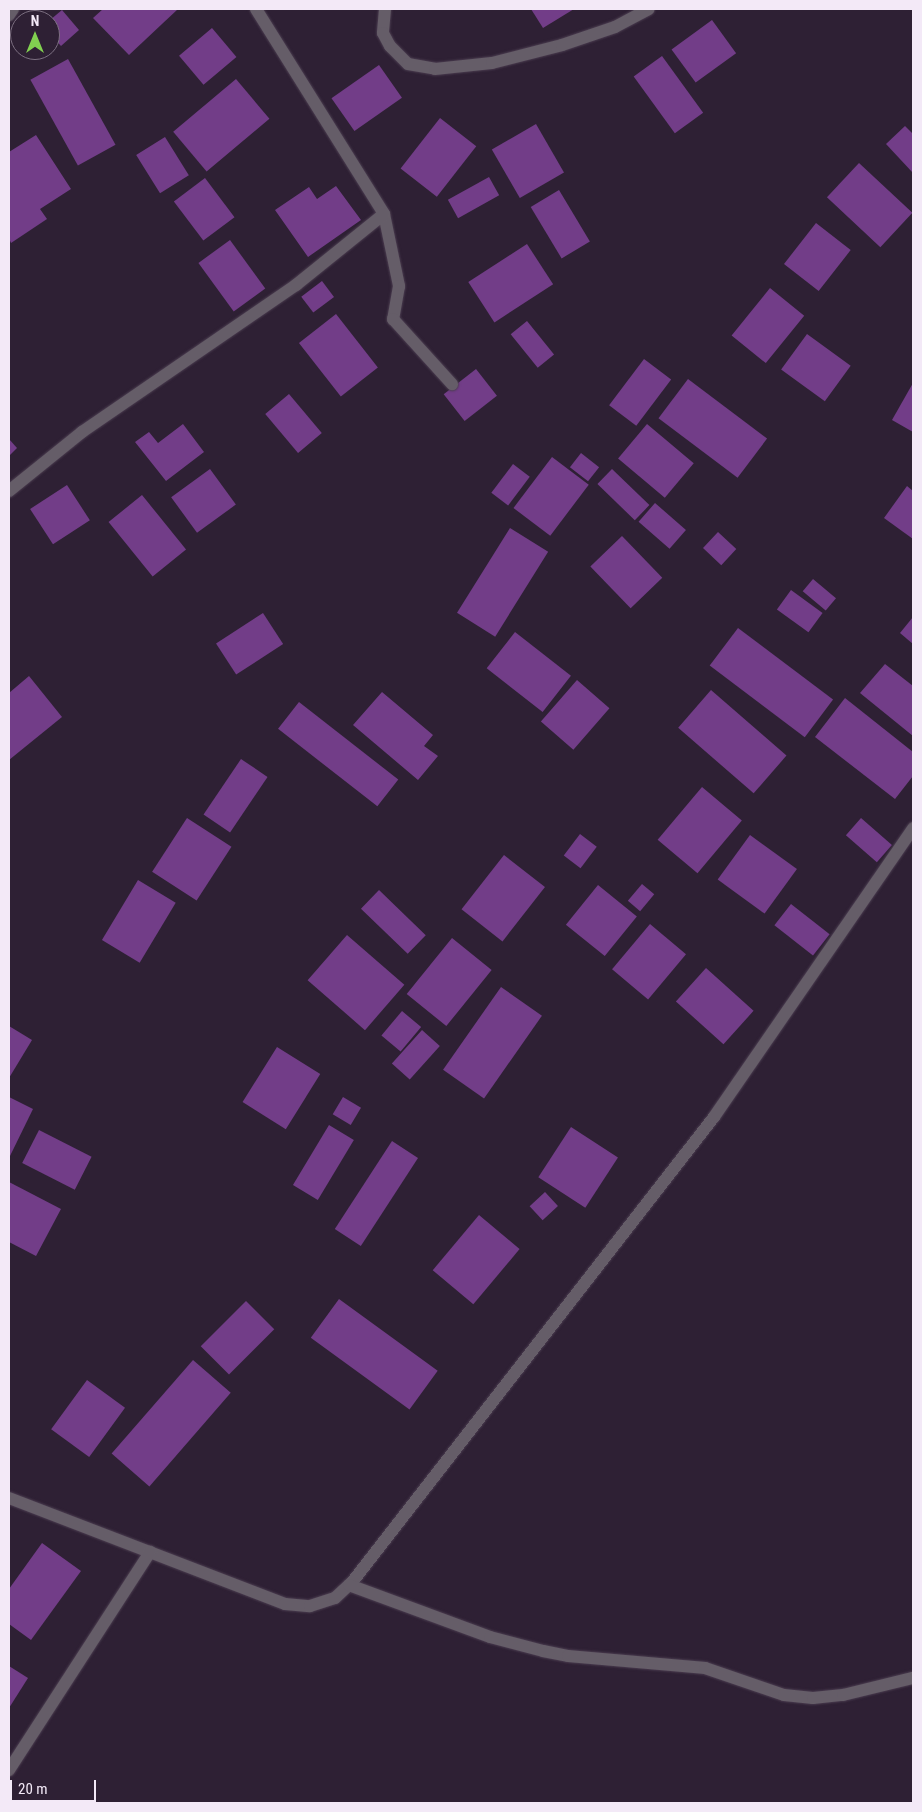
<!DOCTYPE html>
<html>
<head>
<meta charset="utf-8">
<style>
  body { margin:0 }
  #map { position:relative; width:922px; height:1812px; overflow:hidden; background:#2e2034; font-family:"Roboto Condensed",sans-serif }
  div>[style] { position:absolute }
  .building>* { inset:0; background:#723d88; transform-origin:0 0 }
  .roads { filter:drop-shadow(0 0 1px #4a3c4f) drop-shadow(0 0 1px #4a3c4f) }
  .minor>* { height:12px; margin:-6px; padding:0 6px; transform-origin:6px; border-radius:6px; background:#655d68 }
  span { translate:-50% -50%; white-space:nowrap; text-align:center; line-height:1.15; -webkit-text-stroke:5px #2e2034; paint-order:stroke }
  .frame { position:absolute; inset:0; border:10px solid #f3e9f7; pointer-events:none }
  .north { position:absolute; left:10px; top:10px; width:50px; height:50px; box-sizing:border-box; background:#2e2034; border:1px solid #7d7082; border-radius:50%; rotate:0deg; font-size:14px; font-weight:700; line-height:20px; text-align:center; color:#f3e9f7 }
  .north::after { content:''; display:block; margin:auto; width:18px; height:22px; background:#81d050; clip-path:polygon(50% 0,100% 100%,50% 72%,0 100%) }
  .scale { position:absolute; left:10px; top:1780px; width:86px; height:22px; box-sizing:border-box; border:2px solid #f3e9f7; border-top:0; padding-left:6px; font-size:15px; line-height:18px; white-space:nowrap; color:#f3e9f7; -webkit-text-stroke:4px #2e2034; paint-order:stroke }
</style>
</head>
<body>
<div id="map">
  <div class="building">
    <i style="clip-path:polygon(103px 9px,178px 9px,129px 55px,93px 18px)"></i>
    <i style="clip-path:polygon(531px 9px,574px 9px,543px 28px)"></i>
    <i style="clip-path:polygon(62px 10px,79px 30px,61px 46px,50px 34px,50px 20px)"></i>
    <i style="left:712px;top:20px;width:41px;height:50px;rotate:54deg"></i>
    <i style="left:212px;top:28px;width:38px;height:43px;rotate:50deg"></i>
    <i style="left:662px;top:56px;width:70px;height:35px;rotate:54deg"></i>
    <i style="left:68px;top:59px;width:98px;height:43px;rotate:61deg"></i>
    <i style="left:379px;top:65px;width:40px;height:58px;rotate:55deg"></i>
    <i style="left:236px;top:79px;width:52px;height:82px;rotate:50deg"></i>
    <i style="left:440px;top:118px;width:46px;height:64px;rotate:38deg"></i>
    <i style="left:536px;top:124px;width:56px;height:51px;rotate:60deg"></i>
    <i style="clip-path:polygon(905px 126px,913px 134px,913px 173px,886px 144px)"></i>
    <i style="clip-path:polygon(36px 135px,71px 189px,40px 209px,47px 219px,11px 243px,9px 238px,9px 152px)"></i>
    <i style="left:165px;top:137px;width:45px;height:34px;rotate:58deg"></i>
    <i style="left:859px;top:163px;width:73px;height:47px;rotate:43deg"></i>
    <i style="left:489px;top:177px;width:21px;height:47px;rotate:61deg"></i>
    <i style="left:205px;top:178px;width:49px;height:39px;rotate:53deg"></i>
    <i style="clip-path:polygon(336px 186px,361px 220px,308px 257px,275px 210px,309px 187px,317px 199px)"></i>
    <i style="left:559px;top:190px;width:60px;height:33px;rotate:59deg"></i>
    <i style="left:816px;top:223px;width:44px;height:52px;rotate:38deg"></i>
    <i style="left:230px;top:240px;width:60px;height:39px;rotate:54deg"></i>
    <i style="left:527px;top:244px;width:48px;height:70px;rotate:57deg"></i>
    <i style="left:322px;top:281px;width:20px;height:26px;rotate:53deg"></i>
    <i style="left:770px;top:288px;width:44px;height:61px;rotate:39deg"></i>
    <i style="left:336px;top:314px;width:68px;height:47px;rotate:52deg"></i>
    <i style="left:527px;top:321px;width:43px;height:21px;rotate:51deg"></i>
    <i style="left:807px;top:334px;width:54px;height:44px;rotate:36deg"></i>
    <i style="left:644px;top:359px;width:34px;height:58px;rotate:37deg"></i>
    <i style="left:476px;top:369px;width:34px;height:41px;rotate:52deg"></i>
    <i style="left:688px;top:379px;width:99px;height:49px;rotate:37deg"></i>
    <i style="clip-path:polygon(913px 383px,913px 432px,892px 420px)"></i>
    <i style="left:289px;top:394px;width:51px;height:31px;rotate:50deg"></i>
    <i style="clip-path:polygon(183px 424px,204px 452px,166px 481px,135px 442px,149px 432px,158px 443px)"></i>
    <i style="left:647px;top:424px;width:61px;height:45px;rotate:40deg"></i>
    <i style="clip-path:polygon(9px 439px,17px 448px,9px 456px)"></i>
    <i style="left:581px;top:453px;width:23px;height:18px;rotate:38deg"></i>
    <i style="left:552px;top:457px;width:46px;height:64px;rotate:37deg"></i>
    <i style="left:513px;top:464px;width:21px;height:36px;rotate:37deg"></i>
    <i style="left:210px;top:469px;width:44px;height:48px;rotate:54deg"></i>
    <i style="left:612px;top:469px;width:52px;height:21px;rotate:44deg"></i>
    <i style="left:67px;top:485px;width:42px;height:44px;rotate:57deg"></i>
    <i style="clip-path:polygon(907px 486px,913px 491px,913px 539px,884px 518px)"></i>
    <i style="left:142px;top:495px;width:70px;height:43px;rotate:51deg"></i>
    <i style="left:655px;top:503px;width:41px;height:25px;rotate:41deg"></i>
    <i style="left:510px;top:528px;width:45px;height:100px;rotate:32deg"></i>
    <i style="left:718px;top:532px;width:25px;height:22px;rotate:43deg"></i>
    <i style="left:622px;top:536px;width:58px;height:44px;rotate:46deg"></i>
    <i style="left:813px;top:579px;width:30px;height:16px;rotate:40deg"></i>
    <i style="left:791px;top:590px;width:39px;height:24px;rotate:36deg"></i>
    <i style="left:263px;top:613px;width:37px;height:56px;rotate:57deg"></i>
    <i style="clip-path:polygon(913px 617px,913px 644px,900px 633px)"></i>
    <i style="left:738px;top:628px;width:119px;height:47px;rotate:37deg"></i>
    <i style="left:515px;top:632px;width:71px;height:46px;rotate:38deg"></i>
    <i style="clip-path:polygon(885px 664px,913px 686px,913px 736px,860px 693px)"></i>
    <i style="clip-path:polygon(29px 676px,62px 717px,9px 760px,9px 693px)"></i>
    <i style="left:577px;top:680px;width:43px;height:55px;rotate:41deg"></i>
    <i style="left:711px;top:690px;width:100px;height:50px;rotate:41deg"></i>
    <i style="clip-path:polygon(382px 692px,433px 735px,424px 746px,438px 756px,418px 780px,353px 725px)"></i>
    <i style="clip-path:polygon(845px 698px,913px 752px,913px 776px,895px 799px,815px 737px)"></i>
    <i style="left:299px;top:702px;width:126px;height:34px;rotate:38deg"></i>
    <i style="left:241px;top:759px;width:32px;height:67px;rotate:34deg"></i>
    <i style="left:702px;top:787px;width:52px;height:69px;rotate:40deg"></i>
    <i style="left:187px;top:818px;width:53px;height:64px;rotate:33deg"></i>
    <i style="left:861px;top:818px;width:41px;height:23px;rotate:41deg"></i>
    <i style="left:580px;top:834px;width:21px;height:27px;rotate:37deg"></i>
    <i style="left:750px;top:835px;width:58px;height:55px;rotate:36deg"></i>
    <i style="left:504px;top:855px;width:52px;height:69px;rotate:38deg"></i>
    <i style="left:138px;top:880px;width:44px;height:70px;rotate:31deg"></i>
    <i style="left:642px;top:884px;width:16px;height:22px;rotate:40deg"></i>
    <i style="left:598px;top:885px;width:50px;height:51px;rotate:39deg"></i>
    <i style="left:379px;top:890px;width:65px;height:26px;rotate:44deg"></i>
    <i style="left:791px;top:904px;width:49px;height:27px;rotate:38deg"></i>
    <i style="left:650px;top:924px;width:47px;height:59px;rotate:40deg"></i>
    <i style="left:347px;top:935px;width:76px;height:60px;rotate:41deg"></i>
    <i style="left:452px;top:938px;width:51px;height:72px;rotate:39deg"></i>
    <i style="left:706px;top:968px;width:64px;height:45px;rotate:42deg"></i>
    <i style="left:501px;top:987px;width:50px;height:101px;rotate:35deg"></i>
    <i style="left:402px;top:1011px;width:25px;height:32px;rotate:40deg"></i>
    <i style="clip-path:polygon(9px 1026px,32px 1040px,9px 1078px)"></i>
    <i style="left:422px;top:1030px;width:24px;height:45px;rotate:42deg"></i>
    <i style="left:277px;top:1047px;width:51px;height:65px;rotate:32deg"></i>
    <i style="clip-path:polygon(9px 1097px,33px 1109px,9px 1158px)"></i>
    <i style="left:343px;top:1097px;width:21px;height:20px;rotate:31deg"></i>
    <i style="left:329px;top:1125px;width:29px;height:70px;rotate:31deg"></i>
    <i style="left:571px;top:1127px;width:56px;height:60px;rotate:33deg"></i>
    <i style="left:39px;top:1130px;width:59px;height:37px;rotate:27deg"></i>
    <i style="left:392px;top:1141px;width:31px;height:105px;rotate:33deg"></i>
    <i style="clip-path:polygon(9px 1182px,61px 1209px,36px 1256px,9px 1242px)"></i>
    <i style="left:545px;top:1192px;width:19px;height:21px;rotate:47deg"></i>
    <i style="left:479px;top:1215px;width:53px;height:72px;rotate:40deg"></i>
    <i style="left:339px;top:1299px;width:122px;height:48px;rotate:36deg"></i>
    <i style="left:246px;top:1301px;width:40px;height:64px;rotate:45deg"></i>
    <i style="left:193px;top:1360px;width:50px;height:124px;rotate:41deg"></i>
    <i style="left:87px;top:1380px;width:47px;height:61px;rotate:36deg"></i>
    <i style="clip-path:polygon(42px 1543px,81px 1571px,31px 1640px,9px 1624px,9px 1589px)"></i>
    <i style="clip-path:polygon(9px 1666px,28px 1678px,9px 1708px)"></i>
  </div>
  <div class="roads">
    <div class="minor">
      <i style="left:256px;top:9px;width:242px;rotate:58deg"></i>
      <i style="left:384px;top:214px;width:74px;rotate:78.2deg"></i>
      <i style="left:399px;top:286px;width:34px;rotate:100deg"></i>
      <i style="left:393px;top:319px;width:88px;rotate:47.8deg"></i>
      <i style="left:385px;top:9px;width:24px;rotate:95deg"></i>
      <i style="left:383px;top:33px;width:15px;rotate:62deg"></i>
      <i style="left:390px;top:46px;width:25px;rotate:45deg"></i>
      <i style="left:408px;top:64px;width:27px;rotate:10deg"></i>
      <i style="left:435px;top:69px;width:57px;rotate:-6deg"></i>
      <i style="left:492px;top:63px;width:72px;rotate:-14.4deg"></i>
      <i style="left:562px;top:45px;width:56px;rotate:-18.8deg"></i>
      <i style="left:615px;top:27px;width:38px;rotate:-28deg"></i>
      <i style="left:9px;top:15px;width:7px;rotate:-56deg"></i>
      <i style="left:9px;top:491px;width:94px;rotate:-38.9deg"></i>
      <i style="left:82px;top:432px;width:260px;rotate:-34.5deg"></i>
      <i style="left:296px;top:285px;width:113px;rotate:-38.9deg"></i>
      <i style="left:9px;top:1498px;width:296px;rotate:21deg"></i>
      <i style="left:285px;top:1604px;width:25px;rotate:5deg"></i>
      <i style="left:310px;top:1606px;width:26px;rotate:-18deg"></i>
      <i style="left:335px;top:1598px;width:25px;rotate:-43deg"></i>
      <i style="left:353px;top:1581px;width:588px;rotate:-52.12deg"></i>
      <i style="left:714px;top:1117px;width:351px;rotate:-55.4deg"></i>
      <i style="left:349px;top:1585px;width:150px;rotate:20.2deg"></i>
      <i style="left:490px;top:1637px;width:55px;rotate:14.8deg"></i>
      <i style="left:543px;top:1651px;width:25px;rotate:11deg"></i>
      <i style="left:568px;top:1656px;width:138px;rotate:5deg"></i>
      <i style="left:705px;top:1668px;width:83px;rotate:18.9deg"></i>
      <i style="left:784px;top:1695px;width:29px;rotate:6deg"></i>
      <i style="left:813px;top:1698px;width:30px;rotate:-6deg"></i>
      <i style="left:843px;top:1695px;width:72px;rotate:-13.7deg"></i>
      <i style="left:9px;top:1770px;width:260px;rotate:-57.1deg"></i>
    </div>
  </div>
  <div class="frame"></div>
  <div class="north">N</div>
  <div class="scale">20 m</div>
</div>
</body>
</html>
